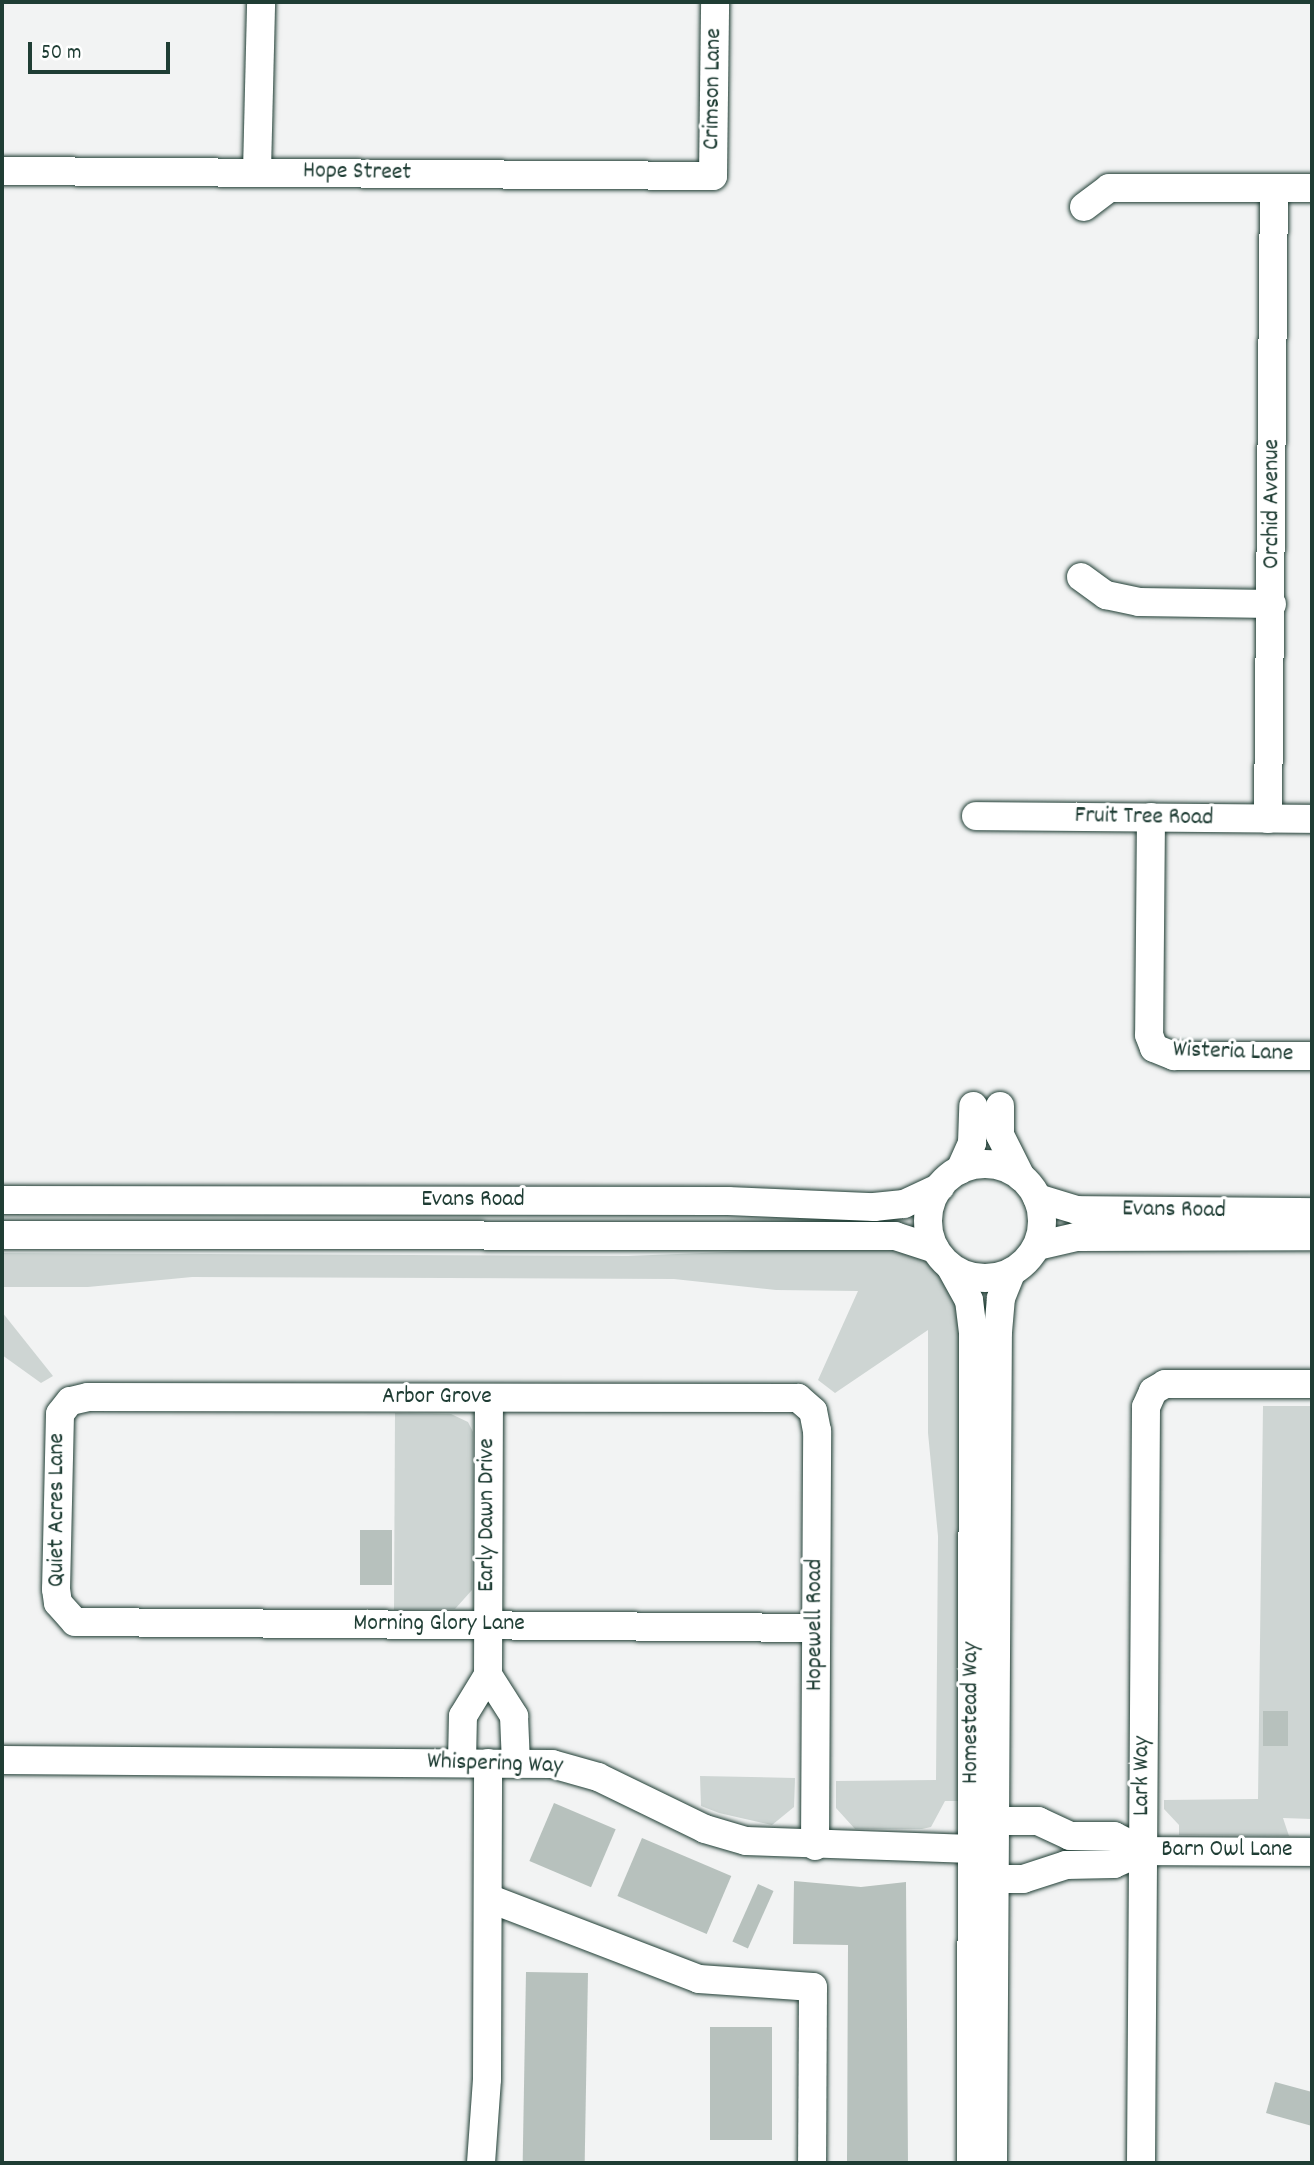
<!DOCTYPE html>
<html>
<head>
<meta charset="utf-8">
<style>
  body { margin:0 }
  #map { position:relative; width:1314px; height:2165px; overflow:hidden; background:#f2f3f3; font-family:Dekko,sans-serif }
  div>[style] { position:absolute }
  .green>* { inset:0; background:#ced5d3 }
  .building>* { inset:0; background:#b7c1bd; transform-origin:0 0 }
  .roads { filter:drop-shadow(0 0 2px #1f3d34) drop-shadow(0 0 2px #1f3d34) }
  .minor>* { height:28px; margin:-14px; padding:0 14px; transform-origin:14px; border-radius:14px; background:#fff }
  .minor>.ring { margin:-14px; padding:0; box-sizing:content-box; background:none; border:28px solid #fff; border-radius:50% }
  span { translate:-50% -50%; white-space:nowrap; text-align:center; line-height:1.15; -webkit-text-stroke:6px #fff; paint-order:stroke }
  .street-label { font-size:24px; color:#1f3d34 }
  .frame { position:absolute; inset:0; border:4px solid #1f3d34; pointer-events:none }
  .scale { position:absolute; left:28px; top:42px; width:142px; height:32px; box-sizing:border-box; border:4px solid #1f3d34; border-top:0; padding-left:9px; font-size:21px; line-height:24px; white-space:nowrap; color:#1f3d34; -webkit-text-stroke:5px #fff; paint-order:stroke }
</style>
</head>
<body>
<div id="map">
  <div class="green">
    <i style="clip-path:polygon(881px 1246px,929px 1259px,959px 1307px,959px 1801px,945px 1801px,931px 1827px,922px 1829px,855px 1829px,836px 1808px,836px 1781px,936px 1780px,938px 1536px,928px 1433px,928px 1330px,835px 1393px,818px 1380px,858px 1291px,776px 1290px,674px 1279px,192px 1277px,88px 1287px,2px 1287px,2px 1253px,628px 1256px)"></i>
    <i style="clip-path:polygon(2px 1312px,53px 1376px,41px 1383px,2px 1355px)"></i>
    <i style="clip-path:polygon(1263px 1406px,1312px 1406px,1312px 1819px,1283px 1818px,1289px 1836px,1179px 1835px,1179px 1825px,1164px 1809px,1164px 1800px,1258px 1799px)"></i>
    <i style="clip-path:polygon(395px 1413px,451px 1414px,468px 1422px,473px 1432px,472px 1590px,455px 1609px,394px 1610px)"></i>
    <i style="clip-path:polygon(700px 1776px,795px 1778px,794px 1807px,772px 1825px,719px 1813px,701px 1806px)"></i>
  </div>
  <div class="building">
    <i style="left:360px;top:1530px;width:32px;height:55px"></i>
    <i style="left:1263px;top:1711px;width:25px;height:35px"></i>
    <i style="left:554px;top:1803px;width:67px;height:63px;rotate:23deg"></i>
    <i style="left:642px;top:1838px;width:97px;height:63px;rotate:23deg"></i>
    <i style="clip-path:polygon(794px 1881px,861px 1887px,906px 1882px,908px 2163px,847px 2163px,848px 1945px,793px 1944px)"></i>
    <i style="left:758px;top:1884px;width:17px;height:63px;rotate:24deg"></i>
    <i style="left:526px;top:1972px;width:62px;height:191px;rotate:1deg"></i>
    <i style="left:710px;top:2027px;width:62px;height:113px"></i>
    <i style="clip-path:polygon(1275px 2082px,1312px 2092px,1312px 2126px,1266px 2113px)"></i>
  </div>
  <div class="roads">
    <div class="minor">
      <i style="left:2px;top:171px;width:711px;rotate:0.4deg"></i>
      <i style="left:713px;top:176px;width:174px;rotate:-89.3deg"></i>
      <i style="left:257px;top:171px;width:169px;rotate:-88.6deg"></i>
      <i style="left:1084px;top:207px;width:31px;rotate:-37deg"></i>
      <i style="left:1109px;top:188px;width:203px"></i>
      <i style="left:1081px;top:577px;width:31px;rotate:36deg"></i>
      <i style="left:1106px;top:595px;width:34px;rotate:12deg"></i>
      <i style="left:1139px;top:602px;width:133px;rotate:0.9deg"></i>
      <i style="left:976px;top:816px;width:336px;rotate:0.5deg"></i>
      <i style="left:1151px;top:817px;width:218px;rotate:90.5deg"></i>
      <i style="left:1149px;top:1035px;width:14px;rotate:69deg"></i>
      <i style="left:1154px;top:1048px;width:22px;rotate:22deg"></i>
      <i style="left:1174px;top:1056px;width:138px"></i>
      <i style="left:1268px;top:819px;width:631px;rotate:-89.46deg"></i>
      <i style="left:1000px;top:1106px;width:29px;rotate:90deg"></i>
      <i style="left:1000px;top:1135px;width:47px;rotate:63.4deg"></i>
      <i class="ring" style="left:928px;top:1164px;width:86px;height:86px"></i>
      <i style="left:960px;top:1170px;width:30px;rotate:-66deg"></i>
      <i style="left:972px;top:1143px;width:37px;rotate:-88deg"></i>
      <i style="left:1037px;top:1198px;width:42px;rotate:16.7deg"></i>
      <i style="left:1077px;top:1210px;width:235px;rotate:0.5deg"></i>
      <i style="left:2px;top:1200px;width:726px;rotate:0.08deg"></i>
      <i style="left:728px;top:1201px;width:146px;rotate:2.4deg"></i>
      <i style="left:874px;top:1207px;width:30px;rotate:-6deg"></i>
      <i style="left:904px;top:1204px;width:40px;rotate:-25deg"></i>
      <i style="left:2px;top:1235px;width:893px;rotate:0.06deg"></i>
      <i style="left:895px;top:1236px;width:42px;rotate:18deg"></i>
      <i style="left:1037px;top:1246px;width:40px;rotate:-13deg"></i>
      <i style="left:1076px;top:1237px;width:236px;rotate:-0.2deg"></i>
      <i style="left:951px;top:1268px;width:37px;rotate:61deg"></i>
      <i style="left:969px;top:1300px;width:34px;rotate:83deg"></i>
      <i style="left:973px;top:1334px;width:829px;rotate:90.14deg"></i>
      <i style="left:488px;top:1675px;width:49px;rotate:57.6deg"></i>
      <i style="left:514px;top:1716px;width:47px;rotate:87.6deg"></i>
      <i style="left:2px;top:1760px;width:550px;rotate:0.42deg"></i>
      <i style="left:552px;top:1764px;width:48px;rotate:15.8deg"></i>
      <i style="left:598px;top:1777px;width:119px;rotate:25.9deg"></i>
      <i style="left:705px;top:1829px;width:43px;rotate:16.3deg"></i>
      <i style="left:746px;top:1841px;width:226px;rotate:2deg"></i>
      <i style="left:462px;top:1762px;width:46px;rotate:-88.8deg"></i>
      <i style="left:463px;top:1716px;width:48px;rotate:-58.6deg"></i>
      <i style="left:488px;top:1675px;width:277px;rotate:-89.8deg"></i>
      <i style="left:983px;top:1836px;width:19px;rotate:-51deg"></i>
      <i style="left:995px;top:1821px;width:43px"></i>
      <i style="left:1038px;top:1821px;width:35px;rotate:25deg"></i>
      <i style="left:1070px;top:1836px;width:44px"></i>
      <i style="left:1114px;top:1836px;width:33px;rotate:27deg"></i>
      <i style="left:815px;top:1846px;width:415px;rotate:-89.7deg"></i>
      <i style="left:817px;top:1431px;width:20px;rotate:-101deg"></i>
      <i style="left:813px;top:1411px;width:20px;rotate:-139deg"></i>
      <i style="left:798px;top:1398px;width:710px;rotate:-179.92deg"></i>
      <i style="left:88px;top:1397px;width:18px;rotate:167deg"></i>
      <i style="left:70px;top:1401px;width:16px;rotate:128deg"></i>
      <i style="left:60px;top:1414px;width:175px;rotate:91.3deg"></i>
      <i style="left:56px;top:1589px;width:14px;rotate:82deg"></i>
      <i style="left:58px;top:1603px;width:25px;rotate:48deg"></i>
      <i style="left:75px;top:1622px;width:741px;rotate:0.46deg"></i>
      <i style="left:984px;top:1866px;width:16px;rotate:52deg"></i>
      <i style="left:994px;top:1879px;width:29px"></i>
      <i style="left:1023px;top:1879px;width:45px;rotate:-18deg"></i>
      <i style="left:1066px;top:1865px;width:48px;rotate:-1.2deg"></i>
      <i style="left:1114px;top:1864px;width:32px;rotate:-24deg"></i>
      <i style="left:1143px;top:1851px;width:169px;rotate:0.3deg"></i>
      <i style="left:488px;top:1898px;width:226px;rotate:21deg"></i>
      <i style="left:699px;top:1979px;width:114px;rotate:4deg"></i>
      <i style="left:813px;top:1987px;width:176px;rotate:90.3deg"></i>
      <i style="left:481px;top:2163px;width:84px;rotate:-85.9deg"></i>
      <i style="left:487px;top:2079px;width:316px;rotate:-89.8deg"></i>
      <i style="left:993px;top:2163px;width:831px;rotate:-89.66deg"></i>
      <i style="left:998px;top:1332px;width:34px;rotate:-85deg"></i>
      <i style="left:1001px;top:1298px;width:27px;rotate:-68deg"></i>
      <i style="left:1141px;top:2163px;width:756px;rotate:-89.62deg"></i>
      <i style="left:1146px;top:1407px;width:17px;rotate:-66deg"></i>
      <i style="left:1153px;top:1391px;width:14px;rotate:-30deg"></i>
      <i style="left:1165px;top:1384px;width:147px"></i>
    </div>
  </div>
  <div class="street-label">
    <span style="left:714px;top:89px;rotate:-89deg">Crimson Lane</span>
    <span style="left:357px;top:173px;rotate:1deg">Hope Street</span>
    <span style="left:1273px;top:504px;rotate:-90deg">Orchid Avenue</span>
    <span style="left:1144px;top:818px;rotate:1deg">Fruit Tree Road</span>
    <span style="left:1233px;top:1053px;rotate:2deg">Wisteria Lane</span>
    <span style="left:473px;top:1201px">Evans Road</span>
    <span style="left:1174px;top:1211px;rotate:1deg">Evans Road</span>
    <span style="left:437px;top:1398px">Arbor Grove</span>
    <span style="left:58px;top:1510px;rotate:-90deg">Quiet Acres Lane</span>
    <span style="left:488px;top:1515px;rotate:-90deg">Early Dawn Drive</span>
    <span style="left:439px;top:1625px">Morning Glory Lane</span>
    <span style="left:816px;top:1625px;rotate:-90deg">Hopewell Road</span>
    <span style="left:972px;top:1713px;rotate:-90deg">Homestead Way</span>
    <span style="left:495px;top:1765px;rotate:2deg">Whispering Way</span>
    <span style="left:1143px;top:1776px;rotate:-90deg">Lark Way</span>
    <span style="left:1227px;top:1851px">Barn Owl Lane</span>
  </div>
  <div class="frame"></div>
  <div class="scale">50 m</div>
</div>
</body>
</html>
